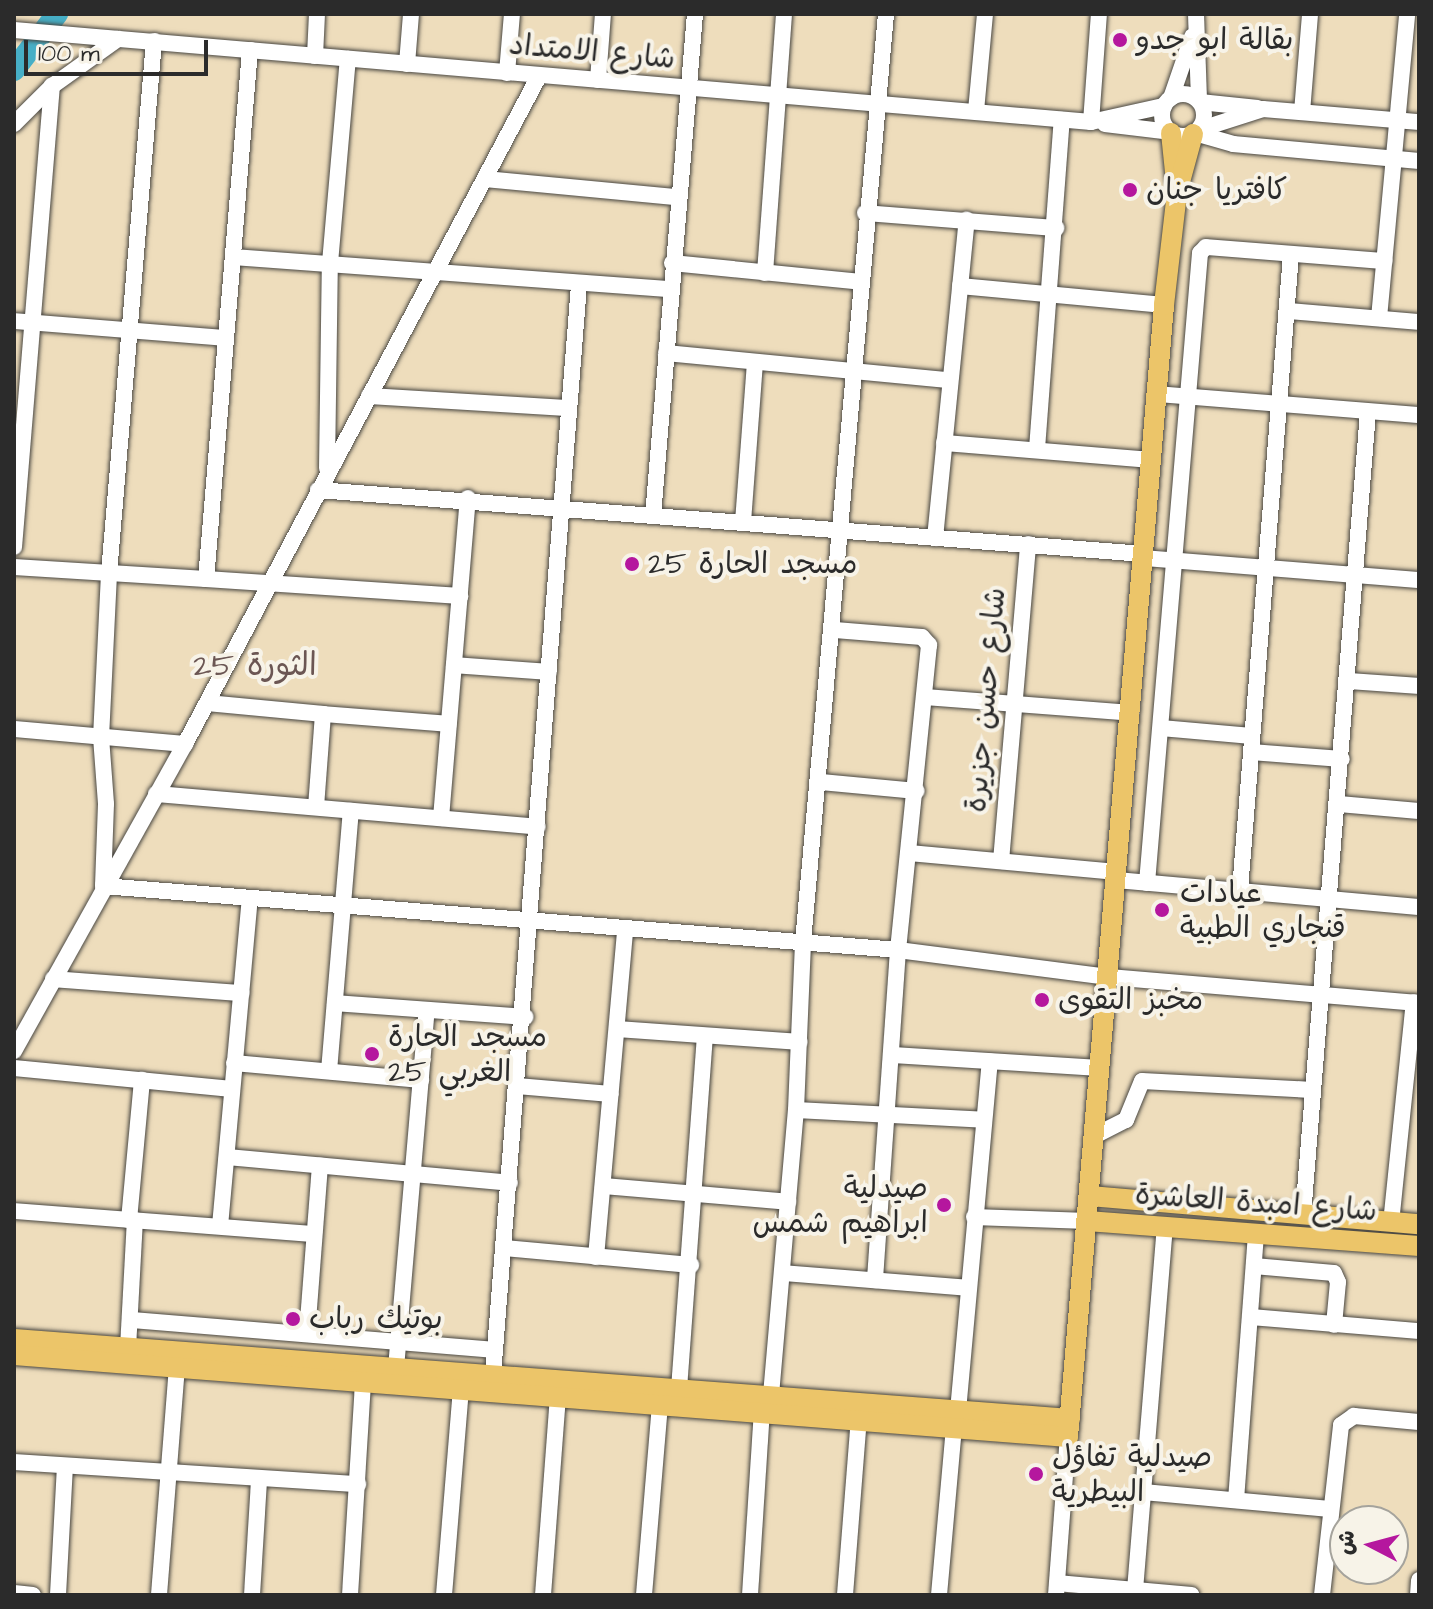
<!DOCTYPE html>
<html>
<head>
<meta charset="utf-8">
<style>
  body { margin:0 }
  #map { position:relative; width:1433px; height:1609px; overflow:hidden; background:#eeddbc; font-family:"Architects Daughter","Playpen Sans Arabic",sans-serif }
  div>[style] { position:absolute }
  .river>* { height:22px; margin:-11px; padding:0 11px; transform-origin:11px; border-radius:11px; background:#47afc6 }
  .roads { filter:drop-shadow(0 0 2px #484641) drop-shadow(0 0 2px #484641) }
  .minor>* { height:16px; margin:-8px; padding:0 8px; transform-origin:8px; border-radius:8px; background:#fff }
  .minor>.ring { margin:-8px; padding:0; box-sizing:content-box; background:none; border:16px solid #fff; border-radius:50% }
  .major>* { height:20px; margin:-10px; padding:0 10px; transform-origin:10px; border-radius:10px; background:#ecc569 }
  .dots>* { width:22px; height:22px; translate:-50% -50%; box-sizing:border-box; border:4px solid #f7f3e8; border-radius:50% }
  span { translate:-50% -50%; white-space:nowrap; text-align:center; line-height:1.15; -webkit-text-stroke:8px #f7f3e8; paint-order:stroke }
  .poi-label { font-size:30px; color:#2b2b2b }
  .left { translate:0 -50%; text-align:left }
  .right { translate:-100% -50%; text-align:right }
  .street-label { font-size:30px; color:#2b2b2b }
  .neighbourhood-label { font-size:32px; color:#6b5653 }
  .frame { position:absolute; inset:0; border:16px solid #2b2b2b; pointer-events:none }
  .north { position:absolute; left:1329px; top:1505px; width:80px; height:80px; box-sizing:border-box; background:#f7f3e8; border:2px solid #a5a39c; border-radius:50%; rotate:276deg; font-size:22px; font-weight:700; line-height:32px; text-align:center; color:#2b2b2b }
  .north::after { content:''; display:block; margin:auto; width:28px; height:36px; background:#b5179e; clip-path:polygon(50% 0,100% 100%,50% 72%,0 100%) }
  .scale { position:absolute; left:24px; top:40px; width:184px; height:36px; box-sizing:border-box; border:4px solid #2b2b2b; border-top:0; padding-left:10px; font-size:24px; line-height:28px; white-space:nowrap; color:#2b2b2b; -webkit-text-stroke:6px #f7f3e8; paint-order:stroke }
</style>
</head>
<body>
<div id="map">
  <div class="river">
    <i style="left:14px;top:70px;width:71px;rotate:-52.5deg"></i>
  </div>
  <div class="roads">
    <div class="minor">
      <i style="left:1196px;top:14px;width:87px;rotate:88deg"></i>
      <i style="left:14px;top:30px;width:1081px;rotate:4.88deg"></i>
      <i style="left:1091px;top:122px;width:75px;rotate:-12.4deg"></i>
      <i style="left:154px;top:41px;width:535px;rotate:94.83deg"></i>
      <i style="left:109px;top:574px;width:163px;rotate:92.8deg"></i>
      <i style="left:101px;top:737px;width:67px;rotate:85.7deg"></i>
      <i style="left:106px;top:804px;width:82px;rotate:92.1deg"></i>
      <i style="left:103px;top:886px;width:798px;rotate:4.6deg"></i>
      <i style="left:898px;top:950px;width:212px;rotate:7.3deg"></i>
      <i style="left:1108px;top:977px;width:312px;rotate:4.8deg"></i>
      <i style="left:250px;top:50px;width:531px;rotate:94.75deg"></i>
      <i style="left:206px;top:579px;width:255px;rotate:3.8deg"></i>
      <i style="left:315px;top:56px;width:42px;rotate:-87.3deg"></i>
      <i style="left:407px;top:64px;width:50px;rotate:-85.4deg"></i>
      <i style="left:507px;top:73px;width:59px;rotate:-85.2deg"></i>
      <i style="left:598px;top:80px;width:66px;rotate:-85.7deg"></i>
      <i class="ring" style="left:1162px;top:94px;width:26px;height:26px"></i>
      <i style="left:1171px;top:98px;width:65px;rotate:-71deg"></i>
      <i style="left:1200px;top:102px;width:58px;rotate:5.9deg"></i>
      <i style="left:976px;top:111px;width:97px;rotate:-84.7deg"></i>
      <i style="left:1302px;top:112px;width:98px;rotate:-85.3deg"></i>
      <i style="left:1091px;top:122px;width:108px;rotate:-85.8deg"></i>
      <i style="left:14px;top:124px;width:54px;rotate:-45deg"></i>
      <i style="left:52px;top:86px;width:81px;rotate:-35.5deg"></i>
      <i style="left:1105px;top:124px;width:65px;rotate:7deg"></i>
      <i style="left:1198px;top:130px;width:68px;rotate:-17.9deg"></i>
      <i style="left:1263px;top:109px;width:157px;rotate:4.8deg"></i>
      <i style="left:1195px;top:133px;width:40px;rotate:16deg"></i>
      <i style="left:1233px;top:144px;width:187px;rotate:5.2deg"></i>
      <i style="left:485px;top:179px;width:193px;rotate:5.4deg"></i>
      <i style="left:865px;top:213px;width:192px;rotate:4.5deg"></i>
      <i style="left:233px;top:257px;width:439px;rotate:4.2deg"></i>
      <i style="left:672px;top:263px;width:190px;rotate:5.7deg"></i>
      <i style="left:765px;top:273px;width:260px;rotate:-85.8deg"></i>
      <i style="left:960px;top:286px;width:205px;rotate:5.3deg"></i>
      <i style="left:1288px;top:311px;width:131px;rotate:4.8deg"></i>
      <i style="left:1379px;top:318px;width:305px;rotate:-84.7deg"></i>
      <i style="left:14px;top:321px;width:212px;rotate:4.6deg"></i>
      <i style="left:666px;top:353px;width:283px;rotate:5.5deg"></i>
      <i style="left:1157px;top:394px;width:263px;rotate:4.6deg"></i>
      <i style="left:369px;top:396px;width:198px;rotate:3.5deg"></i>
      <i style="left:944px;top:443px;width:209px;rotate:4.7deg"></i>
      <i style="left:1037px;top:449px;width:330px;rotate:-85.7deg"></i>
      <i style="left:327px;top:468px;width:205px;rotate:-89.2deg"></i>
      <i style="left:330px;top:263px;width:205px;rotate:-85deg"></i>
      <i style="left:318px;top:490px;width:828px;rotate:4.43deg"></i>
      <i style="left:653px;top:516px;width:504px;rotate:-85.22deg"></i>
      <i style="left:743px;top:522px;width:160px;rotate:-85.7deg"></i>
      <i style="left:935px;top:538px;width:320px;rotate:-84.3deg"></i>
      <i style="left:14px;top:547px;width:463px;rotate:-85.3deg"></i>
      <i style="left:1144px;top:558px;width:276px;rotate:4.6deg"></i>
      <i style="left:14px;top:567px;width:192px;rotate:3.6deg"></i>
      <i style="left:835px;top:630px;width:87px;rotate:4.6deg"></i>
      <i style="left:922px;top:637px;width:11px;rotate:49deg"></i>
      <i style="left:929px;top:645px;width:307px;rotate:95.8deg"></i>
      <i style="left:898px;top:950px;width:331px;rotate:94deg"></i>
      <i style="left:454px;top:665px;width:95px;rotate:4.2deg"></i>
      <i style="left:1350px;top:681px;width:69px;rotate:4.1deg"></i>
      <i style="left:925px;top:697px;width:207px;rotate:4.4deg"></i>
      <i style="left:207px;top:703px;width:117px;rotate:5.4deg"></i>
      <i style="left:323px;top:714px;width:93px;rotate:94.3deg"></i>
      <i style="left:323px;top:714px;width:126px;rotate:4.5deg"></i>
      <i style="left:1161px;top:728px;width:91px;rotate:5deg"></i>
      <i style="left:14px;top:729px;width:172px;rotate:5deg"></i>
      <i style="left:1251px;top:752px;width:91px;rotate:4.4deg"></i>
      <i style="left:821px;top:782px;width:96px;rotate:5.4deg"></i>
      <i style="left:156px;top:794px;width:383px;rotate:4.9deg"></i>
      <i style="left:1339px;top:804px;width:80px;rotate:5deg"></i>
      <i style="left:441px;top:818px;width:321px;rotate:-85.2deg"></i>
      <i style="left:909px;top:853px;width:209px;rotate:5.2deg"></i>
      <i style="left:1001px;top:861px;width:318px;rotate:-85.1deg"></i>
      <i style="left:1116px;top:880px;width:304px;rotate:5.1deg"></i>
      <i style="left:1147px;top:883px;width:632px;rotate:-85.19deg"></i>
      <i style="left:1200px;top:253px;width:8px;rotate:-45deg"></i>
      <i style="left:1206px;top:247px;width:179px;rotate:4.5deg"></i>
      <i style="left:1240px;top:890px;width:637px;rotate:-85.41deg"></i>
      <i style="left:53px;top:979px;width:189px;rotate:4.3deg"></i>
      <i style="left:335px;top:1003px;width:191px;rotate:4.2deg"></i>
      <i style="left:618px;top:1029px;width:182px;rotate:4.1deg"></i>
      <i style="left:14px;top:1051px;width:351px;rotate:-60.9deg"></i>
      <i style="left:185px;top:744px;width:756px;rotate:-62.08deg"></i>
      <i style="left:893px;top:1055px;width:207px;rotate:3.6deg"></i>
      <i style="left:234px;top:1063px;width:188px;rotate:5.2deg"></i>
      <i style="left:14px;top:1068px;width:219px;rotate:5.5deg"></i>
      <i style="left:329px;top:1071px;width:261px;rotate:-85.2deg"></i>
      <i style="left:517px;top:1086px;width:94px;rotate:4.9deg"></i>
      <i style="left:796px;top:1110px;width:188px;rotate:3deg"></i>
      <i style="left:1096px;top:1135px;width:34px;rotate:-27deg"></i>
      <i style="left:1126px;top:1120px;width:42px;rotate:-67.7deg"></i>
      <i style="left:1142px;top:1081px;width:170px;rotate:3deg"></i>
      <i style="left:227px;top:1157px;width:284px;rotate:5.2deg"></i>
      <i style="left:603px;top:1186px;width:186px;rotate:4.9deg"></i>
      <i style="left:14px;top:1211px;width:301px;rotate:4.4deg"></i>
      <i style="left:1303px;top:1215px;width:805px;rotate:-85.37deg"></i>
      <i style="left:974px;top:1217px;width:113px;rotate:2deg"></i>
      <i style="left:129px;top:1220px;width:141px;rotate:-84.7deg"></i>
      <i style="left:1391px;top:1223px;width:222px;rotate:-84.1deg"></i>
      <i style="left:220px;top:1226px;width:328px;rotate:-84.8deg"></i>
      <i style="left:504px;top:1248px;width:188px;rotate:5.2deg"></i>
      <i style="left:596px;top:1257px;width:329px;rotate:-84.9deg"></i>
      <i style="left:1254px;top:1266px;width:80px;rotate:5deg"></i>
      <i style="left:1334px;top:1273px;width:10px;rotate:66deg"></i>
      <i style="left:1338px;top:1282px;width:43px;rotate:95.3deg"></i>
      <i style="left:783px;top:1273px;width:186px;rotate:4.6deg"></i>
      <i style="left:1251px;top:1317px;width:169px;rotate:4.8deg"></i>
      <i style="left:131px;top:1320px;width:364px;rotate:4.7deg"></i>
      <i style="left:307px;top:1334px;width:169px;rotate:-85.6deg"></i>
      <i style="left:128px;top:1348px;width:128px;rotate:-86.9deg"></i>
      <i style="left:396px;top:1368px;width:359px;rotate:-85.1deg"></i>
      <i style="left:493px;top:1375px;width:1094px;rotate:-85.49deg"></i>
      <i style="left:679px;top:1389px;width:354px;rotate:-85.8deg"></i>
      <i style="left:771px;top:1395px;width:286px;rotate:-85deg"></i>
      <i style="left:796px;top:1110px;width:168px;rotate:-87.6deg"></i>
      <i style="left:803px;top:942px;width:932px;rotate:-84.89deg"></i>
      <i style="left:958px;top:1411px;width:351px;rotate:-84.8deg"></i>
      <i style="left:14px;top:1462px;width:345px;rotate:3.7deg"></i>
      <i style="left:1143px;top:1492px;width:188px;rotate:5.2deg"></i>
      <i style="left:1236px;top:1500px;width:268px;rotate:-85.7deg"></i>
      <i style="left:1057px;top:1583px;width:135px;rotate:5.1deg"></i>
      <i style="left:1135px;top:1590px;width:365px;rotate:-85.3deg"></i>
      <i style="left:14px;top:1593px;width:19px;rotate:6deg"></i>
      <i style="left:58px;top:1595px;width:129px;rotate:-86.9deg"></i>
      <i style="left:159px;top:1595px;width:228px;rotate:-85.5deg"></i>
      <i style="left:252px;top:1595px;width:116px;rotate:-86.5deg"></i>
      <i style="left:350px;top:1595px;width:214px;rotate:-86.5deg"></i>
      <i style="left:444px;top:1595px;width:209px;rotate:-85.3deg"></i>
      <i style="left:543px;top:1595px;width:202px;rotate:-85.7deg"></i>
      <i style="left:644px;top:1595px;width:193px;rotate:-85.2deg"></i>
      <i style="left:750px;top:1595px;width:185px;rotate:-86.3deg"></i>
      <i style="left:845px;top:1595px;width:178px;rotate:-85.5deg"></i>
      <i style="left:939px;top:1595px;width:169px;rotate:-84.9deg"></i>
      <i style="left:1056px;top:1595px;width:158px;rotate:-85.7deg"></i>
      <i style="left:1322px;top:1595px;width:171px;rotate:-83.6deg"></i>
      <i style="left:1341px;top:1425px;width:16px;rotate:-35deg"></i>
      <i style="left:1354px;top:1416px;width:65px;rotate:5.3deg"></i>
      <i style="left:1418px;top:1595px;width:15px;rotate:-86deg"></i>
    </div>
    <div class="major">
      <i style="left:1171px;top:133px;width:48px;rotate:84.1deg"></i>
      <i style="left:1090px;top:1196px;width:330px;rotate:4.9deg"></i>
      <i style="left:1087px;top:1221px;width:333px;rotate:4.3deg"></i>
      <i style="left:14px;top:1339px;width:1059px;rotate:4.33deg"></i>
      <i style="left:14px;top:1355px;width:1057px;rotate:4.45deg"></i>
      <i style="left:1068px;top:1437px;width:1136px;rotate:-85.15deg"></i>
      <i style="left:1164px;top:305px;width:113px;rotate:-83.4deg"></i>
      <i style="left:1177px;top:193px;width:61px;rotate:-74.8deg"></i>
    </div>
  </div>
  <div class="dots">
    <i style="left:1120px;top:40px;background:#b5179e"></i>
    <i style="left:1130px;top:190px;background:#b5179e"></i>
    <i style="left:632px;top:564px;background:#b5179e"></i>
    <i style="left:1162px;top:910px;background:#b5179e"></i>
    <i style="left:1042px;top:1000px;background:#b5179e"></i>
    <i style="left:372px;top:1054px;background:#b5179e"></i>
    <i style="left:944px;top:1205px;background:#b5179e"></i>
    <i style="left:293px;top:1319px;background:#b5179e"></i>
    <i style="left:1036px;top:1474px;background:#b5179e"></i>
  </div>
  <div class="poi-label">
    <span class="left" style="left:1136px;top:40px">بقالة ابو جدو</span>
    <span class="left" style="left:1146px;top:190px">كافتريا جنان</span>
    <span class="left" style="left:648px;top:564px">مسجد الحارة 25</span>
    <span class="left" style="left:1180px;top:910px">عيادات<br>قنجاري الطبية</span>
    <span class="left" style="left:1058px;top:1000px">مخبز التقوى</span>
    <span class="left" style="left:388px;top:1054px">مسجد الحارة<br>25 الغربي</span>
    <span class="right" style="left:928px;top:1205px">صيدلية<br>ابراهيم شمس</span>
    <span class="left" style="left:309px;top:1319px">بوتيك رباب</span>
    <span class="left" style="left:1052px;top:1474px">صيدلية تفاؤل<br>البيطرية</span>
  </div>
  <div class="street-label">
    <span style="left:592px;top:52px;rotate:5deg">شارع الامتداد</span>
    <span style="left:986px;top:700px;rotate:-85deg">شارع حسن جزيرة</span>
    <span style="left:1256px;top:1203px;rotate:4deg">شارع امبدة العاشرة</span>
  </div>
  <div class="neighbourhood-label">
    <span style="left:255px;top:666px">الثورة 25</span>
  </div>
  <div class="frame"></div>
  <div class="north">ش</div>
  <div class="scale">100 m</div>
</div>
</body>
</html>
